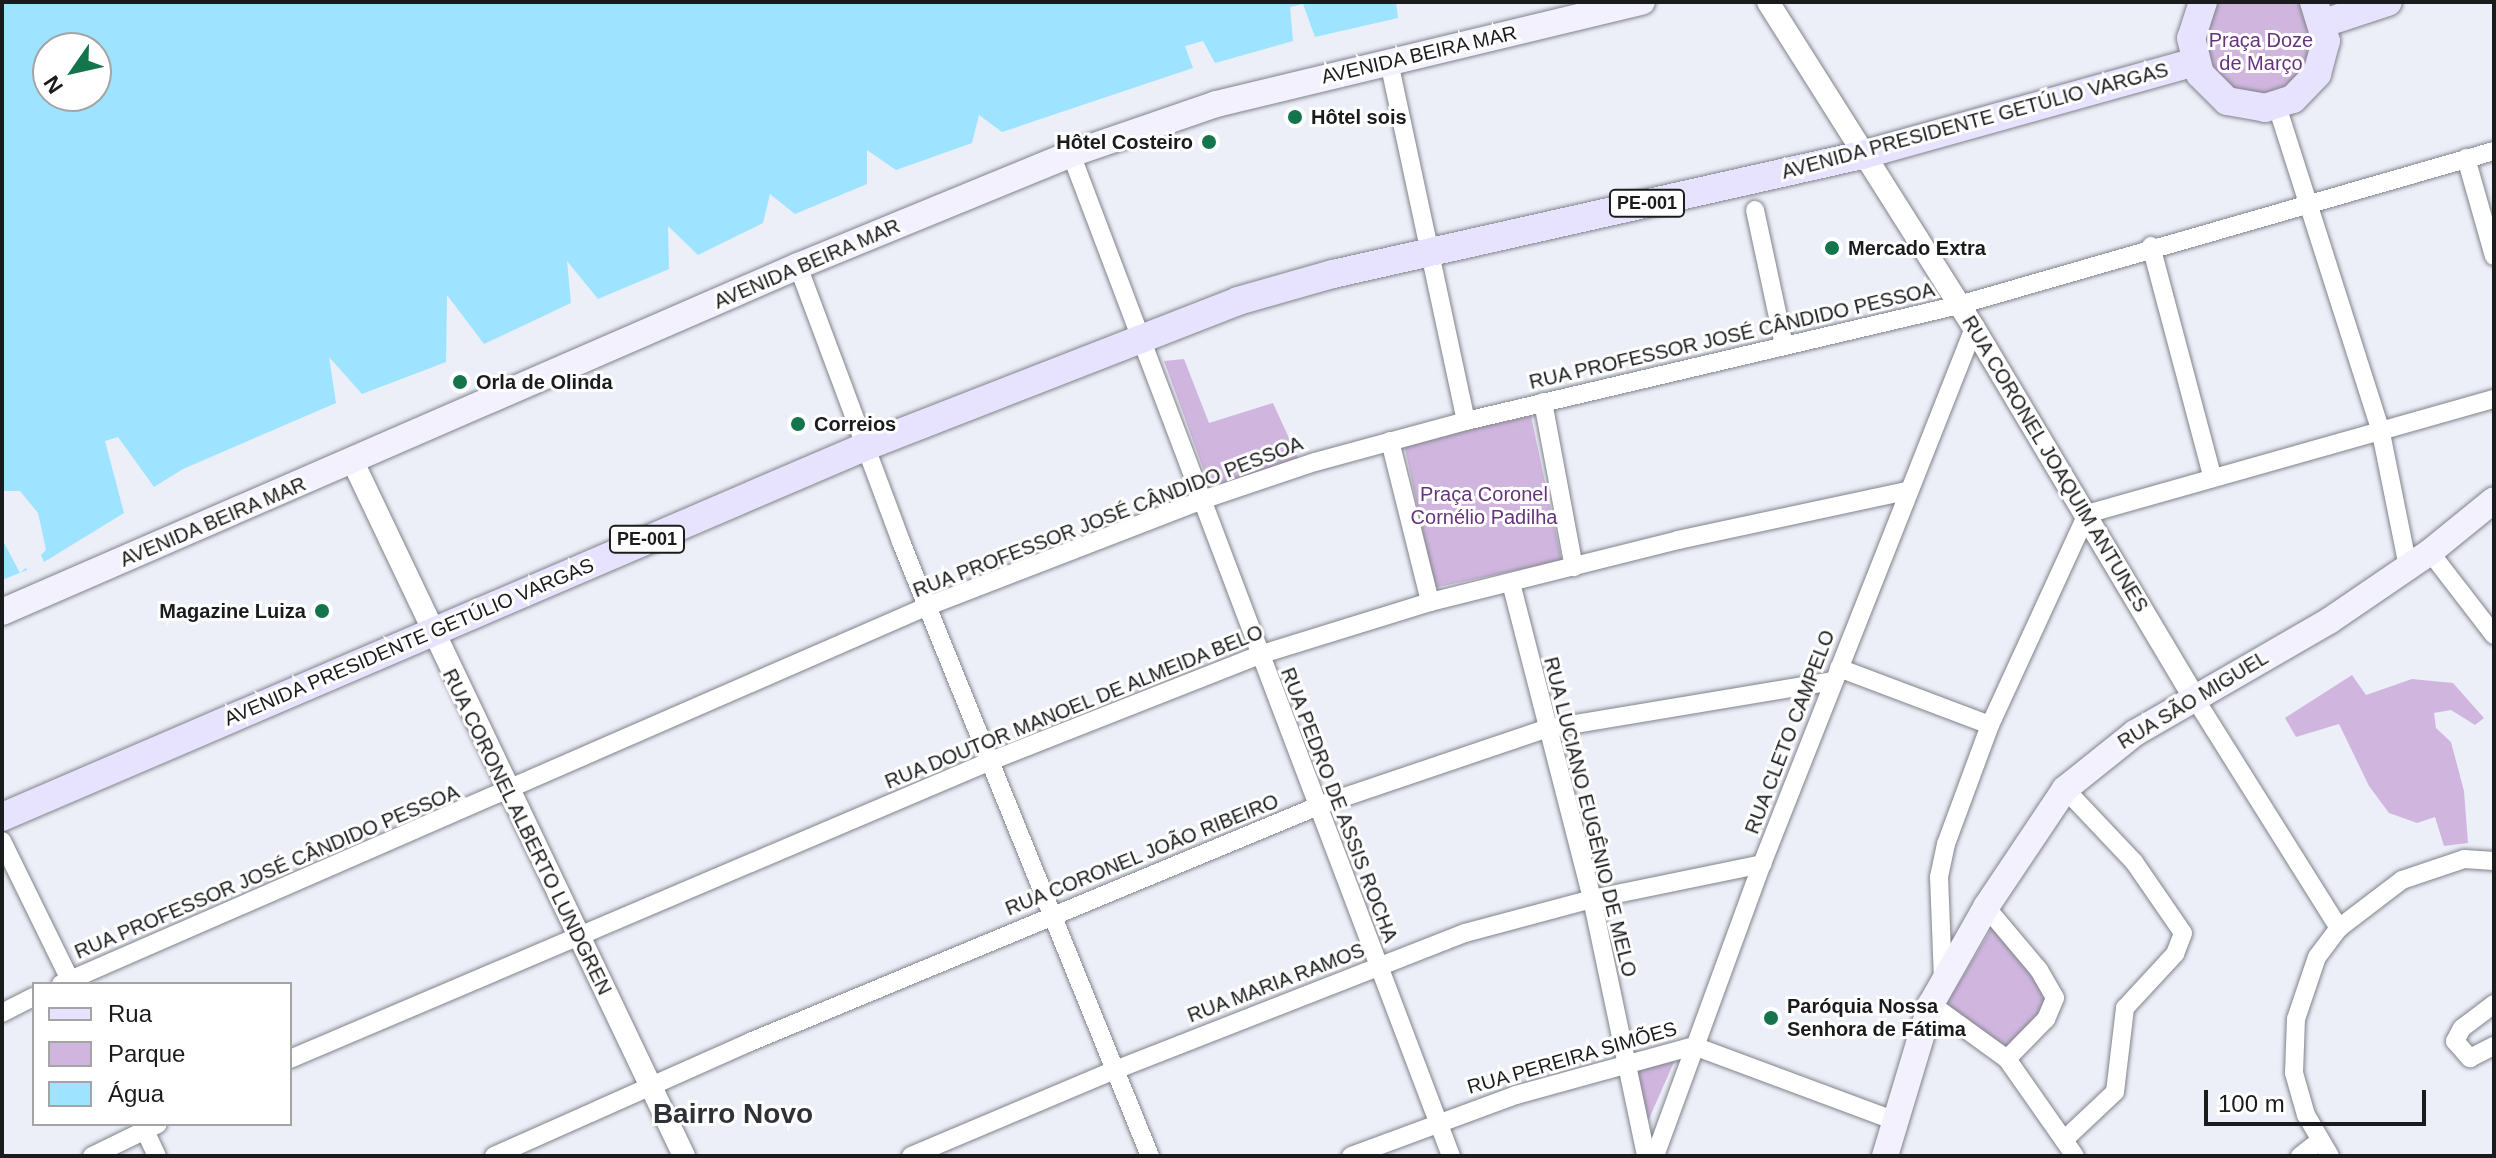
<!DOCTYPE html>
<html>
<head>
<meta charset="utf-8">
<style>
  body { margin:0 }
  #map { position:relative; width:2496px; height:1158px; overflow:hidden; background:#eceff8; font-family:Helvetica,sans-serif }
  div>[style] { position:absolute }
  .green>* { inset:0; background:#d0b6df; transform-origin:0 0 }
  .water>* { inset:0; background:#9ee3ff }
  .pier>* { inset:0; background:#eceff8 }
  .roads { filter:drop-shadow(0 0 2px #80838a) drop-shadow(0 0 2px #80838a) }
  .minor>* { height:18px; margin:-9px; padding:0 9px; transform-origin:9px; border-radius:9px; background:#fff }
  .tertiary>* { height:22px; margin:-11px; padding:0 11px; transform-origin:11px; border-radius:11px; background:#fff }
  .secondary>* { height:26px; margin:-13px; padding:0 13px; transform-origin:13px; border-radius:13px; background:#f3f1fe }
  .primary>* { height:28px; margin:-14px; padding:0 14px; transform-origin:14px; border-radius:14px; background:#e7e3fe }
  .dots>* { width:22px; height:22px; translate:-50% -50%; box-sizing:border-box; border:4px solid #fff; border-radius:50% }
  span { translate:-50% -50%; white-space:nowrap; text-align:center; line-height:1.15; -webkit-text-stroke:6px #fff; paint-order:stroke }
  .shield-label span { padding:2px 6px; background:#fff; border:2px solid; border-radius:6px; -webkit-text-stroke-width:0 }
  .shield-label { font-size:18px; color:#1a1b1d; font-weight:700 }
  .park-label { font-size:20px; color:#66337e }
  .street-label { font-size:20px; color:#1a1b1d }
  .poi-label { font-size:20px; color:#1a1b1d; font-weight:700 }
  .left { translate:0 -50%; text-align:left }
  .right { translate:-100% -50%; text-align:right }
  .district-label { font-size:28px; color:#2f3137; font-weight:700 }
  .frame { position:absolute; inset:0; border:4px solid #1a1b1d; pointer-events:none }
  .legend { position:absolute; left:32px; top:982px; width:260px; height:144px; box-sizing:border-box; background:#fff; border:2px solid #a3a4a5; margin:0; padding:10px 14px; list-style:none; font-size:24px; color:#1a1b1d }
  .legend li { display:flex; align-items:center; gap:16px; height:40px }
  .legend b { width:40px; border:2px solid #a3a4a5 }
  .north { position:absolute; left:32px; top:32px; width:80px; height:80px; box-sizing:border-box; background:#fff; border:2px solid #a3a4a5; border-radius:50%; rotate:236deg; font-size:22px; font-weight:700; line-height:32px; text-align:center; color:#1a1b1d }
  .north::after { content:''; display:block; margin:auto; width:28px; height:36px; background:#14754c; clip-path:polygon(50% 0,100% 100%,50% 72%,0 100%) }
  .scale { position:absolute; left:2204px; top:1090px; width:222px; height:36px; box-sizing:border-box; border:4px solid #1a1b1d; border-top:0; padding-left:10px; font-size:24px; line-height:28px; white-space:nowrap; color:#1a1b1d; -webkit-text-stroke:6px #fff; paint-order:stroke }
</style>
</head>
<body>
<div id="map">
  <div class="green">
    <i style="clip-path:polygon(2213px 2px,2309px 2px,2315px 72px,2262px 103px,2211px 77px,2201px 26px)"></i>
    <i style="clip-path:polygon(1184px 359px,1209px 423px,1273px 403px,1299px 460px,1211px 490px,1164px 361px)"></i>
    <i style="left:1531px;top:416px;width:148px;height:130px;rotate:78deg"></i>
    <i style="clip-path:polygon(2352px 675px,2366px 695px,2412px 679px,2453px 683px,2484px 718px,2475px 725px,2451px 710px,2434px 713px,2436px 728px,2451px 742px,2464px 791px,2468px 843px,2444px 846px,2435px 817px,2417px 823px,2389px 813px,2369px 786px,2339px 724px,2296px 737px,2285px 718px)"></i>
    <i style="clip-path:polygon(1995px 923px,2052px 1002px,2007px 1052px,1945px 1006px)"></i>
    <i style="clip-path:polygon(1678px 1053px,1641px 1137px,1632px 1065px)"></i>
  </div>
  <div class="water">
    <i style="clip-path:polygon(evenodd,2px 2px,1396px 2px,1398px 18px,1315px 37px,1303px 4px,1290px 7px,1293px 41px,1215px 63px,1203px 41px,1185px 46px,1193px 68px,1002px 132px,979px 115px,972px 143px,896px 170px,867px 150px,867px 184px,795px 214px,770px 194px,763px 223px,698px 255px,668px 226px,669px 269px,598px 299px,567px 261px,571px 303px,484px 344px,447px 295px,446px 362px,362px 394px,329px 357px,336px 403px,183px 469px,154px 487px,118px 437px,105px 441px,124px 513px,44px 562px,21px 507px,5px 517px,27px 570px,2px 580px,2px 2px,48px 48px,96px 48px,96px 96px,48px 96px,48px 48px)"></i>
  </div>
  <div class="pier">
    <i style="clip-path:polygon(2px 491px,20px 491px,38px 513px,42px 531px,46px 550px,38px 558px,19px 512px,10px 518px,29px 565px,20px 573px,2px 539px)"></i>
  </div>
  <div class="roads">
    <div class="minor">
      <i style="left:1389px;top:62px;width:367px;rotate:77.9deg"></i>
      <i style="left:2277px;top:106px;width:338px;rotate:72.3deg"></i>
      <i style="left:2380px;top:428px;width:142px;rotate:78.6deg"></i>
      <i style="left:1071px;top:154px;width:1072px;rotate:69.23deg"></i>
      <i style="left:2466px;top:158px;width:102px;rotate:74.1deg"></i>
      <i style="left:1755px;top:210px;width:138px;rotate:77.9deg"></i>
      <i style="left:2151px;top:246px;width:238px;rotate:75.1deg"></i>
      <i style="left:798px;top:266px;width:295px;rotate:69.5deg"></i>
      <i style="left:901px;top:542px;width:663px;rotate:67.93deg"></i>
      <i style="left:1543px;top:402px;width:168px;rotate:79.4deg"></i>
      <i style="left:1390px;top:441px;width:166px;rotate:76deg"></i>
      <i style="left:2430px;top:552px;width:105px;rotate:52.4deg"></i>
      <i style="left:1511px;top:583px;width:326px;rotate:75.6deg"></i>
      <i style="left:1592px;top:899px;width:263px;rotate:78.1deg"></i>
      <i style="left:1839px;top:668px;width:161px;rotate:20.7deg"></i>
      <i style="left:2194px;top:697px;width:273px;rotate:57.9deg"></i>
      <i style="left:2px;top:841px;width:159px;rotate:63.9deg"></i>
      <i style="left:1986px;top:907px;width:82px;rotate:49.9deg"></i>
      <i style="left:2039px;top:970px;width:32px;rotate:60deg"></i>
      <i style="left:2055px;top:998px;width:23px;rotate:113deg"></i>
      <i style="left:2046px;top:1019px;width:56px;rotate:134.3deg"></i>
      <i style="left:1943px;top:980px;width:103px;rotate:-92.2deg"></i>
      <i style="left:1939px;top:877px;width:34px;rotate:-78deg"></i>
      <i style="left:1946px;top:844px;width:127px;rotate:-69.7deg"></i>
      <i style="left:1990px;top:725px;width:232px;rotate:-65.3deg"></i>
      <i style="left:2087px;top:514px;width:423px;rotate:-15.8deg"></i>
      <i style="left:61px;top:984px;width:946px;rotate:-23.56deg"></i>
      <i style="left:928px;top:606px;width:294px;rotate:-21.1deg"></i>
      <i style="left:1202px;top:500px;width:119px;rotate:-18.6deg"></i>
      <i style="left:1315px;top:462px;width:156px;rotate:-15.2deg"></i>
      <i style="left:1466px;top:421px;width:506px;rotate:-13.24deg"></i>
      <i style="left:1959px;top:305px;width:557px;rotate:-16.06deg"></i>
      <i style="left:1931px;top:1004px;width:94px;rotate:35.9deg"></i>
      <i style="left:2007px;top:1059px;width:118px;rotate:55deg"></i>
      <i style="left:2494px;top:1004px;width:40px;rotate:143deg"></i>
      <i style="left:2462px;top:1028px;width:15px;rotate:118deg"></i>
      <i style="left:2455px;top:1041px;width:23px;rotate:49deg"></i>
      <i style="left:2470px;top:1058px;width:27px;rotate:-27deg"></i>
      <i style="left:2px;top:1013px;width:36px;rotate:-27deg"></i>
      <i style="left:290px;top:1059px;width:764px;rotate:-23.04deg"></i>
      <i style="left:993px;top:760px;width:286px;rotate:-21.5deg"></i>
      <i style="left:1259px;top:655px;width:179px;rotate:-17.2deg"></i>
      <i style="left:1430px;top:602px;width:256px;rotate:-14deg"></i>
      <i style="left:1678px;top:540px;width:233px;rotate:-12.1deg"></i>
      <i style="left:142px;top:1124px;width:35px;rotate:65deg"></i>
      <i style="left:2064px;top:1140px;width:70px;rotate:-43.3deg"></i>
      <i style="left:2115px;top:1092px;width:85px;rotate:-83.2deg"></i>
      <i style="left:2125px;top:1008px;width:74px;rotate:-47.2deg"></i>
      <i style="left:2175px;top:954px;width:22px;rotate:-69deg"></i>
      <i style="left:2183px;top:933px;width:86px;rotate:-124.6deg"></i>
      <i style="left:2134px;top:862px;width:100px;rotate:-133.4deg"></i>
      <i style="left:92px;top:1156px;width:73px;rotate:-25.9deg"></i>
      <i style="left:494px;top:1156px;width:280px;rotate:-24deg"></i>
      <i style="left:750px;top:1042px;width:615px;rotate:-22.56deg"></i>
      <i style="left:1318px;top:806px;width:241px;rotate:-18.7deg"></i>
      <i style="left:1546px;top:729px;width:292px;rotate:-9.5deg"></i>
      <i style="left:911px;top:1156px;width:221px;rotate:-22.9deg"></i>
      <i style="left:1115px;top:1070px;width:376px;rotate:-21.4deg"></i>
      <i style="left:1465px;top:933px;width:131px;rotate:-15deg"></i>
      <i style="left:1592px;top:899px;width:174px;rotate:-11.6deg"></i>
      <i style="left:1351px;top:1156px;width:176px;rotate:-20.3deg"></i>
      <i style="left:1516px;top:1095px;width:185px;rotate:-15.4deg"></i>
      <i style="left:1694px;top:1046px;width:215px;rotate:20.4deg"></i>
      <i style="left:1655px;top:1156px;width:311px;rotate:-69.9deg"></i>
      <i style="left:1762px;top:864px;width:576px;rotate:-68.42deg"></i>
      <i style="left:2300px;top:1156px;width:24px;rotate:-38deg"></i>
      <i style="left:2330px;top:1156px;width:48px;rotate:-120.3deg"></i>
      <i style="left:2306px;top:1115px;width:44px;rotate:-105.9deg"></i>
      <i style="left:2294px;top:1073px;width:54px;rotate:-87.9deg"></i>
      <i style="left:2296px;top:1019px;width:65px;rotate:-71.3deg"></i>
      <i style="left:2317px;top:957px;width:36px;rotate:-53deg"></i>
      <i style="left:2339px;top:928px;width:79px;rotate:-37.3deg"></i>
      <i style="left:2402px;top:880px;width:65px;rotate:-18.7deg"></i>
      <i style="left:2464px;top:859px;width:30px;rotate:4deg"></i>
    </div>
    <div class="tertiary">
      <i style="left:1768px;top:2px;width:386px;rotate:57.7deg"></i>
      <i style="left:1974px;top:328px;width:430px;rotate:59.2deg"></i>
      <i style="left:353px;top:462px;width:769px;rotate:64.5deg"></i>
    </div>
    <div class="secondary">
      <i style="left:2px;top:612px;width:868px;rotate:-23.49deg"></i>
      <i style="left:798px;top:266px;width:295px;rotate:-22.3deg"></i>
      <i style="left:1071px;top:154px;width:153px;rotate:-19deg"></i>
      <i style="left:1216px;top:104px;width:438px;rotate:-13.5deg"></i>
      <i style="left:1885px;top:1156px;width:159px;rotate:-73.2deg"></i>
      <i style="left:1931px;top:1004px;width:112px;rotate:-60.4deg"></i>
      <i style="left:1986px;top:907px;width:142px;rotate:-56.2deg"></i>
      <i style="left:2065px;top:789px;width:90px;rotate:-38.7deg"></i>
      <i style="left:2135px;top:733px;width:224px;rotate:-30deg"></i>
      <i style="left:2329px;top:621px;width:122px;rotate:-34.3deg"></i>
      <i style="left:2430px;top:552px;width:82px;rotate:-39.1deg"></i>
    </div>
    <div class="primary">
      <i style="left:2203px;top:2px;width:38px;rotate:108deg"></i>
      <i style="left:2191px;top:38px;width:37px;rotate:76deg"></i>
      <i style="left:2200px;top:74px;width:38px;rotate:45deg"></i>
      <i style="left:2227px;top:101px;width:39px;rotate:10deg"></i>
      <i style="left:2265px;top:108px;width:29px;rotate:-18deg"></i>
      <i style="left:2293px;top:99px;width:35px;rotate:-46deg"></i>
      <i style="left:2317px;top:74px;width:34px;rotate:-75deg"></i>
      <i style="left:2326px;top:41px;width:41px;rotate:-107.1deg"></i>
      <i style="left:2324px;top:23px;width:67px;rotate:-18.2deg"></i>
      <i style="left:2px;top:817px;width:938px;rotate:-23.23deg"></i>
      <i style="left:864px;top:447px;width:401px;rotate:-21.3deg"></i>
      <i style="left:1238px;top:301px;width:99px;rotate:-15.9deg"></i>
      <i style="left:1333px;top:274px;width:542px;rotate:-12.68deg"></i>
      <i style="left:1862px;top:155px;width:345px;rotate:-15.6deg"></i>
    </div>
  </div>
  <div class="dots">
    <i style="left:1295px;top:117px;background:#14754c"></i>
    <i style="left:1209px;top:142px;background:#14754c"></i>
    <i style="left:1832px;top:248px;background:#14754c"></i>
    <i style="left:460px;top:382px;background:#14754c"></i>
    <i style="left:798px;top:424px;background:#14754c"></i>
    <i style="left:322px;top:611px;background:#14754c"></i>
    <i style="left:1771px;top:1018px;background:#14754c"></i>
  </div>
  <div class="shield-label">
    <span style="left:1647px;top:203px">PE-001</span>
    <span style="left:647px;top:539px">PE-001</span>
  </div>
  <div class="park-label">
    <span style="left:2261px;top:52px">Praça Doze<br>de Março</span>
    <span style="left:1484px;top:506px">Praça Coronel<br>Cornélio Padilha</span>
  </div>
  <div class="street-label">
    <span style="left:1419px;top:55px;rotate:-13deg">AVENIDA BEIRA MAR</span>
    <span style="left:1975px;top:121px;rotate:-15deg">AVENIDA PRESIDENTE GETÚLIO VARGAS</span>
    <span style="left:807px;top:264px;rotate:-23deg">AVENIDA BEIRA MAR</span>
    <span style="left:1732px;top:336px;rotate:-13deg">RUA PROFESSOR JOSÉ CÂNDIDO PESSOA</span>
    <span style="left:2055px;top:464px;rotate:59deg">RUA CORONEL JOAQUIM ANTUNES</span>
    <span style="left:1108px;top:517px;rotate:-21deg">RUA PROFESSOR JOSÉ CÂNDIDO PESSOA</span>
    <span style="left:213px;top:522px;rotate:-23deg">AVENIDA BEIRA MAR</span>
    <span style="left:409px;top:642px;rotate:-23deg">AVENIDA PRESIDENTE GETÚLIO VARGAS</span>
    <span style="left:2193px;top:700px;rotate:-31deg">RUA SÃO MIGUEL</span>
    <span style="left:1074px;top:707px;rotate:-22deg">RUA DOUTOR MANOEL DE ALMEIDA BELO</span>
    <span style="left:1790px;top:732px;rotate:-69deg">RUA CLETO CAMPELO</span>
    <span style="left:1339px;top:805px;rotate:69deg">RUA PEDRO DE ASSIS ROCHA</span>
    <span style="left:1590px;top:817px;rotate:76deg">RUA LUCIANO EUGÊNIO DE MELO</span>
    <span style="left:527px;top:832px;rotate:64deg">RUA CORONEL ALBERTO LUNDGREN</span>
    <span style="left:1142px;top:855px;rotate:-22deg">RUA CORONEL JOÃO RIBEIRO</span>
    <span style="left:267px;top:872px;rotate:-23deg">RUA PROFESSOR JOSÉ CÂNDIDO PESSOA</span>
    <span style="left:1276px;top:983px;rotate:-21deg">RUA MARIA RAMOS</span>
    <span style="left:1572px;top:1058px;rotate:-16deg">RUA PEREIRA SIMÕES</span>
  </div>
  <div class="poi-label">
    <span class="left" style="left:1311px;top:117px">Hôtel sois</span>
    <span class="right" style="left:1193px;top:142px">Hôtel Costeiro</span>
    <span class="left" style="left:1848px;top:248px">Mercado Extra</span>
    <span class="left" style="left:476px;top:382px">Orla de Olinda</span>
    <span class="left" style="left:814px;top:424px">Correios</span>
    <span class="right" style="left:306px;top:611px">Magazine Luiza</span>
    <span class="left" style="left:1787px;top:1018px">Paróquia Nossa<br>Senhora de Fátima</span>
  </div>
  <div class="district-label">
    <span style="left:733px;top:1114px">Bairro Novo</span>
  </div>
  <div class="frame"></div>
  <ul class="legend">
  <li><b style="height:10px;background:#e7e3fe"></b>Rua</li>
  <li><b style="height:22px;background:#d0b6df"></b>Parque</li>
  <li><b style="height:22px;background:#9ee3ff"></b>Água</li>
  </ul>
  <div class="north">N</div>
  <div class="scale">100 m</div>
</div>
</body>
</html>
